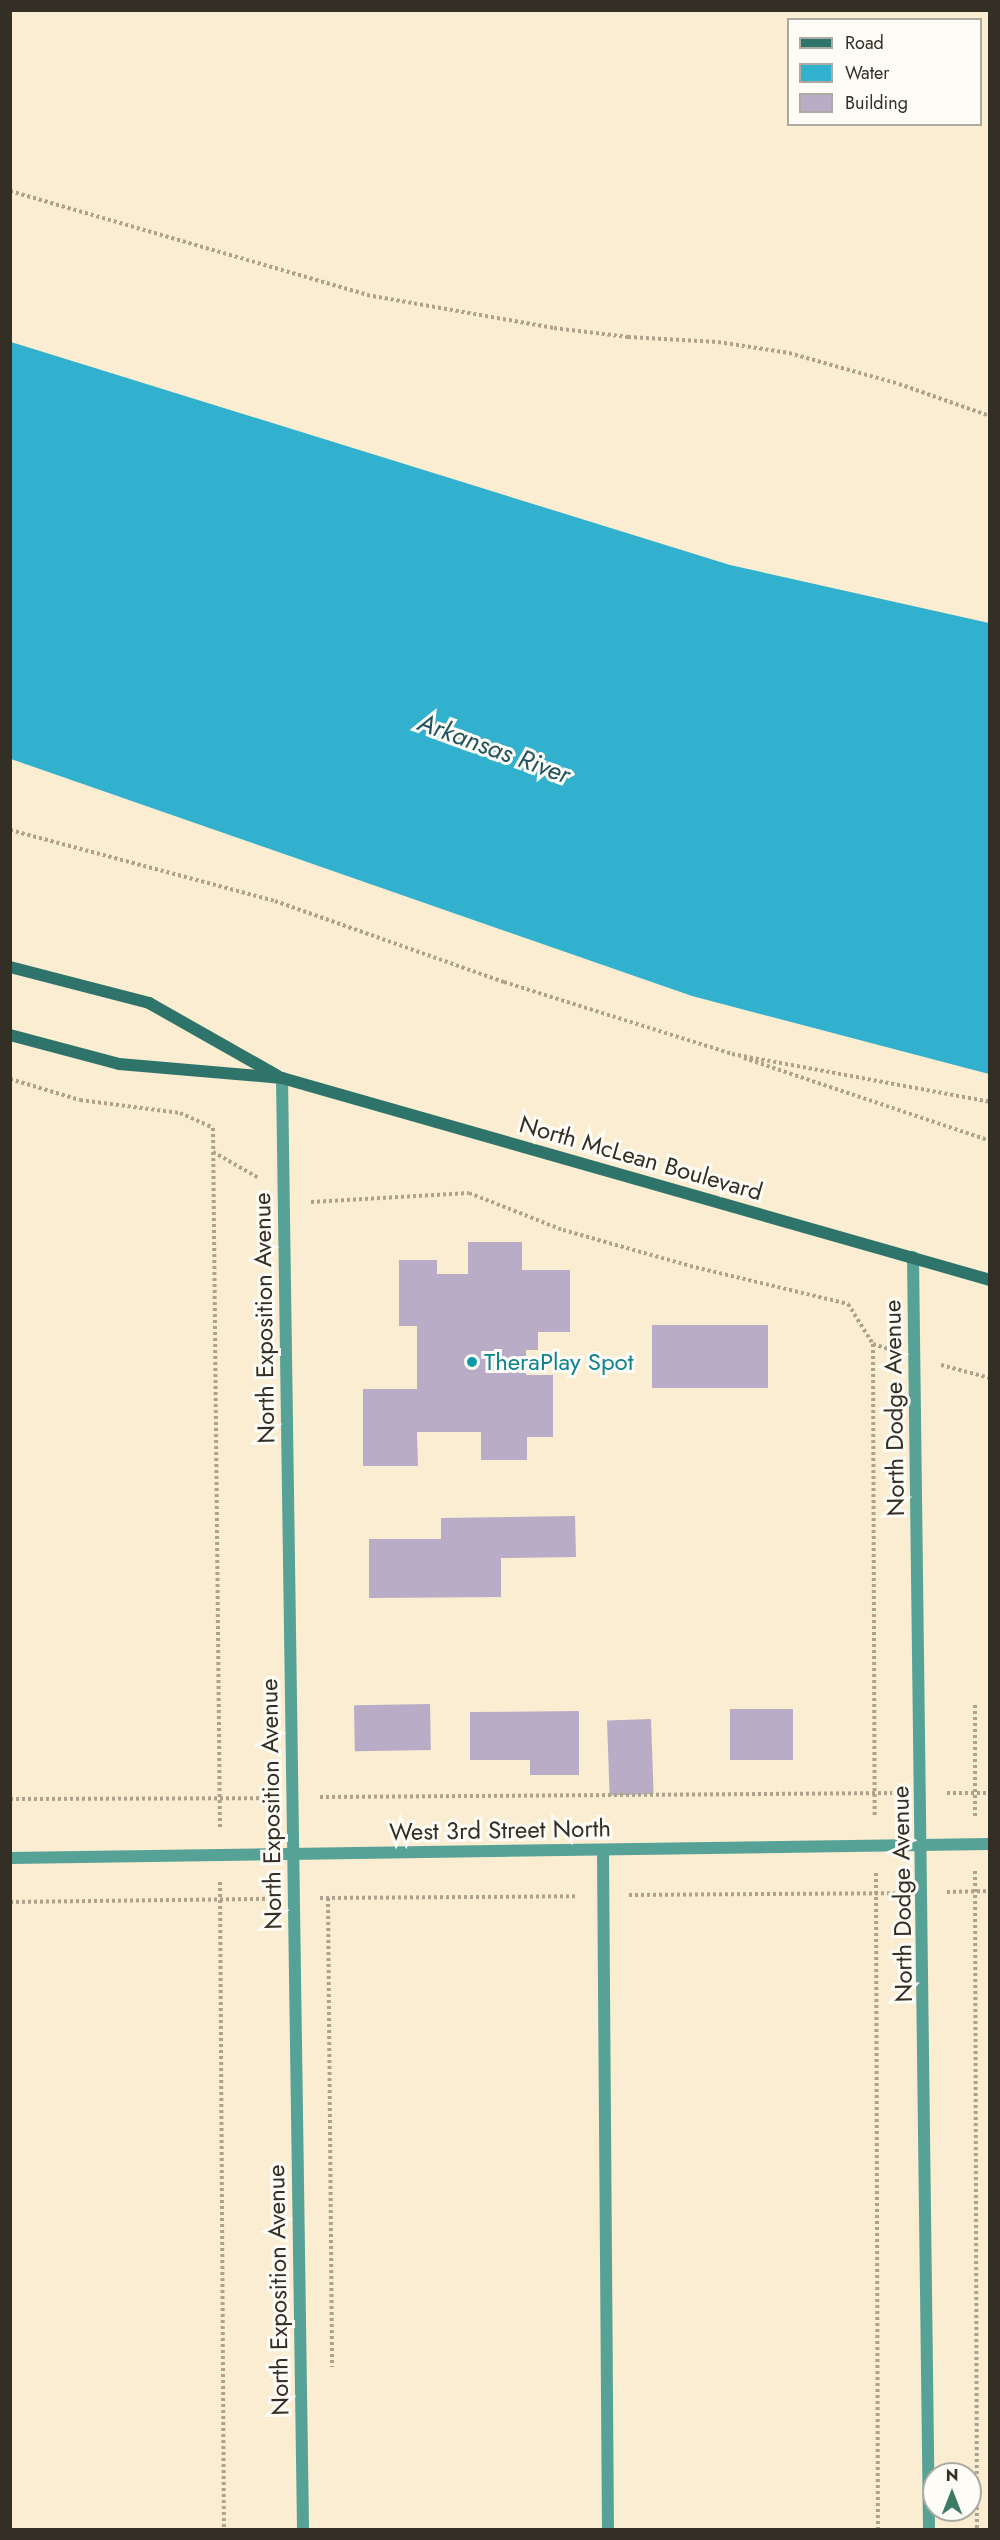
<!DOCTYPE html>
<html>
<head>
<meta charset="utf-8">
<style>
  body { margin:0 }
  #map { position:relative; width:1000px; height:2540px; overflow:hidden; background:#fbedd1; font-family:Jost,sans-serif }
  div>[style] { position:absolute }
  .water>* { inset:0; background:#31b1cd }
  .building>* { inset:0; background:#b8acc6; transform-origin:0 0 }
  .path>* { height:4px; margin-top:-2px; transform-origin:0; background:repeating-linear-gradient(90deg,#ada38d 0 3px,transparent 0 6px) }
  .lane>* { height:12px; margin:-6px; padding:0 6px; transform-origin:6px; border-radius:6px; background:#56a296 }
  .street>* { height:12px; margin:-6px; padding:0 6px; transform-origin:6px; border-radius:6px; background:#56a296 }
  .secondary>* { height:12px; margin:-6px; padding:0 6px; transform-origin:6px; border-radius:6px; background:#2f746a }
  .dots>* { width:16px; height:16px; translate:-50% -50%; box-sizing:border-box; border:3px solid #fefcf6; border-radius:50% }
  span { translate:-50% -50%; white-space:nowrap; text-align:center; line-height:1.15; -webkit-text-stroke:6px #fefcf6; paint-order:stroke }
  .street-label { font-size:24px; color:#342f24 }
  .culture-label { font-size:24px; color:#0d838f }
  .left { translate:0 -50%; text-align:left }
  .water-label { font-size:26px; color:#225562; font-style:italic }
  .frame { position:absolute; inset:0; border:12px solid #342f24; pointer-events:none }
  .legend { position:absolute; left:787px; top:18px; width:195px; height:108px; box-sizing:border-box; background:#fefcf6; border:2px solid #adaaa2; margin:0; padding:8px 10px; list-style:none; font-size:18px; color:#342f24 }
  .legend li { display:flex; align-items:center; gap:12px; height:30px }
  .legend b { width:30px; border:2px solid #adaaa2 }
  .north { position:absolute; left:922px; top:2462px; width:60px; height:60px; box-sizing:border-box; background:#fefcf6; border:2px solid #adaaa2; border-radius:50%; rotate:0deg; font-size:16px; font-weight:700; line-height:24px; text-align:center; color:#342f24 }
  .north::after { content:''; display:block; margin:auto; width:21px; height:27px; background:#3d7b67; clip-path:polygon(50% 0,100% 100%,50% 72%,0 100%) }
</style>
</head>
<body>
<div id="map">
  <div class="water">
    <i style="clip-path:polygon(11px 342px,730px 565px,989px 623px,989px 1074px,692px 996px,11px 759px)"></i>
  </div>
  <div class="building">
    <i style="clip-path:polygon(468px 1242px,522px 1242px,522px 1270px,570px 1270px,570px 1332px,538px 1332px,538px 1350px,526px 1350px,526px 1375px,553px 1375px,553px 1437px,527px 1437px,527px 1460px,481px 1460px,481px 1432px,417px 1432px,418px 1466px,363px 1466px,363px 1389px,417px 1389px,417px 1326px,399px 1326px,399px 1260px,437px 1260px,437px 1274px,468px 1274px)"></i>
    <i style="left:652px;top:1325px;width:116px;height:63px"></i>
    <i style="clip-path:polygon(575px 1516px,576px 1557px,501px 1558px,501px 1597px,369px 1598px,369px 1539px,441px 1539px,441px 1518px)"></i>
    <i style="left:430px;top:1704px;width:46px;height:76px;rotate:89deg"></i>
    <i style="left:730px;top:1709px;width:63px;height:51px"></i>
    <i style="clip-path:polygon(579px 1711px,579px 1775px,530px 1775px,530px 1760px,470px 1760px,470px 1712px)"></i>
    <i style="left:651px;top:1719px;width:75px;height:44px;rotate:88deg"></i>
  </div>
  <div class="path">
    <i style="left:10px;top:191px;width:372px;rotate:16.2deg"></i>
    <i style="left:367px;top:295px;width:190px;rotate:10deg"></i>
    <i style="left:554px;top:328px;width:75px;rotate:6.9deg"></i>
    <i style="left:628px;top:337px;width:90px;rotate:3.2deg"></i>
    <i style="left:718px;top:342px;width:72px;rotate:8.8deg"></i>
    <i style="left:789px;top:353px;width:114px;rotate:15.7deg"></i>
    <i style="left:899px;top:384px;width:96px;rotate:19.4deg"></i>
    <i style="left:10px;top:830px;width:274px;rotate:15deg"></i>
    <i style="left:275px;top:901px;width:243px;rotate:19.5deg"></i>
    <i style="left:504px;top:982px;width:239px;rotate:17.5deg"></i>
    <i style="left:732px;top:1054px;width:262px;rotate:10.5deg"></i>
    <i style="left:744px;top:1058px;width:260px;rotate:18.6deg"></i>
    <i style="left:10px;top:1079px;width:73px;rotate:16.7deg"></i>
    <i style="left:80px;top:1100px;width:101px;rotate:7.4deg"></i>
    <i style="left:180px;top:1113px;width:36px;rotate:24deg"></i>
    <i style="left:213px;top:1128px;width:699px;rotate:89.43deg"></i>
    <i style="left:213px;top:1152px;width:51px;rotate:29.6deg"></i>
    <i style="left:311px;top:1202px;width:158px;rotate:-3.3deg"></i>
    <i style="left:469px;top:1193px;width:101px;rotate:21.5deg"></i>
    <i style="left:563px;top:1230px;width:132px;rotate:15.8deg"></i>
    <i style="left:690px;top:1266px;width:163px;rotate:13.5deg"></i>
    <i style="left:848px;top:1304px;width:47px;rotate:58deg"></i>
    <i style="left:873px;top:1344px;width:16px;rotate:18deg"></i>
    <i style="left:873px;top:1344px;width:474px;rotate:89.8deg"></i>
    <i style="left:941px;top:1365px;width:51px;rotate:14.9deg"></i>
    <i style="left:975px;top:1705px;width:113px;rotate:90deg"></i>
    <i style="left:947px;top:1793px;width:43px"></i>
    <i style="left:320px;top:1797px;width:572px;rotate:-0.4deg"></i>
    <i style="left:10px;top:1799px;width:255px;rotate:-0.2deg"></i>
    <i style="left:975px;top:1871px;width:659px;rotate:89.83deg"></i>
    <i style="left:876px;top:1873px;width:657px;rotate:89.83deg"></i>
    <i style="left:220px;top:1882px;width:648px;rotate:89.65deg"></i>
    <i style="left:947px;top:1892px;width:43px;rotate:-1.3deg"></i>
    <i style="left:629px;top:1895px;width:266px;rotate:-0.4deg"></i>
    <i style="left:320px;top:1898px;width:257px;rotate:-0.4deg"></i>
    <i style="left:328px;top:1898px;width:469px;rotate:89.5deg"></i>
    <i style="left:10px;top:1902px;width:258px;rotate:-0.7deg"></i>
  </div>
  <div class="lane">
    <i style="left:603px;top:1850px;width:680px;rotate:89.58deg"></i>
  </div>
  <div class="street">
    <i style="left:282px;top:1078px;width:1452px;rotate:89.17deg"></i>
    <i style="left:913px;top:1257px;width:1273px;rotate:89.28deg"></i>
    <i style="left:10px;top:1858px;width:980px;rotate:-0.82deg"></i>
  </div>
  <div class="secondary">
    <i style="left:10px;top:967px;width:144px;rotate:14.5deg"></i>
    <i style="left:149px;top:1003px;width:148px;rotate:29.5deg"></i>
    <i style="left:10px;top:1035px;width:113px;rotate:14.9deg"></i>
    <i style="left:119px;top:1064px;width:164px;rotate:4.9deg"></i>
    <i style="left:282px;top:1078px;width:736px;rotate:15.92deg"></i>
  </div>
  <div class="dots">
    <i style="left:472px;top:1362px;background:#0f9aa8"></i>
  </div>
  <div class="street-label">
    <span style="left:641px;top:1158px;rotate:16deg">North McLean Boulevard</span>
    <span style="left:264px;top:1318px;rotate:-91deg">North Exposition Avenue</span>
    <span style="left:894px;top:1408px;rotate:-91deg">North Dodge Avenue</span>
    <span style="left:271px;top:1804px;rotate:-91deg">North Exposition Avenue</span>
    <span style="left:500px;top:1830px;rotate:-1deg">West 3rd Street North</span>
    <span style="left:902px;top:1894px;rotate:-91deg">North Dodge Avenue</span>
    <span style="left:278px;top:2290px;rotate:-91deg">North Exposition Avenue</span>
  </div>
  <div class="culture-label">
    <span class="left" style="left:484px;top:1362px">TheraPlay Spot</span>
  </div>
  <div class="water-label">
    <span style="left:494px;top:749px;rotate:20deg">Arkansas River</span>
  </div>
  <div class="frame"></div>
  <ul class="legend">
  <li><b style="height:8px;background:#2f746a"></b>Road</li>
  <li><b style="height:16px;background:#31b1cd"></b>Water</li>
  <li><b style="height:16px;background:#b8acc6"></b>Building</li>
  </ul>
  <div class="north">N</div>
</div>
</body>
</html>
